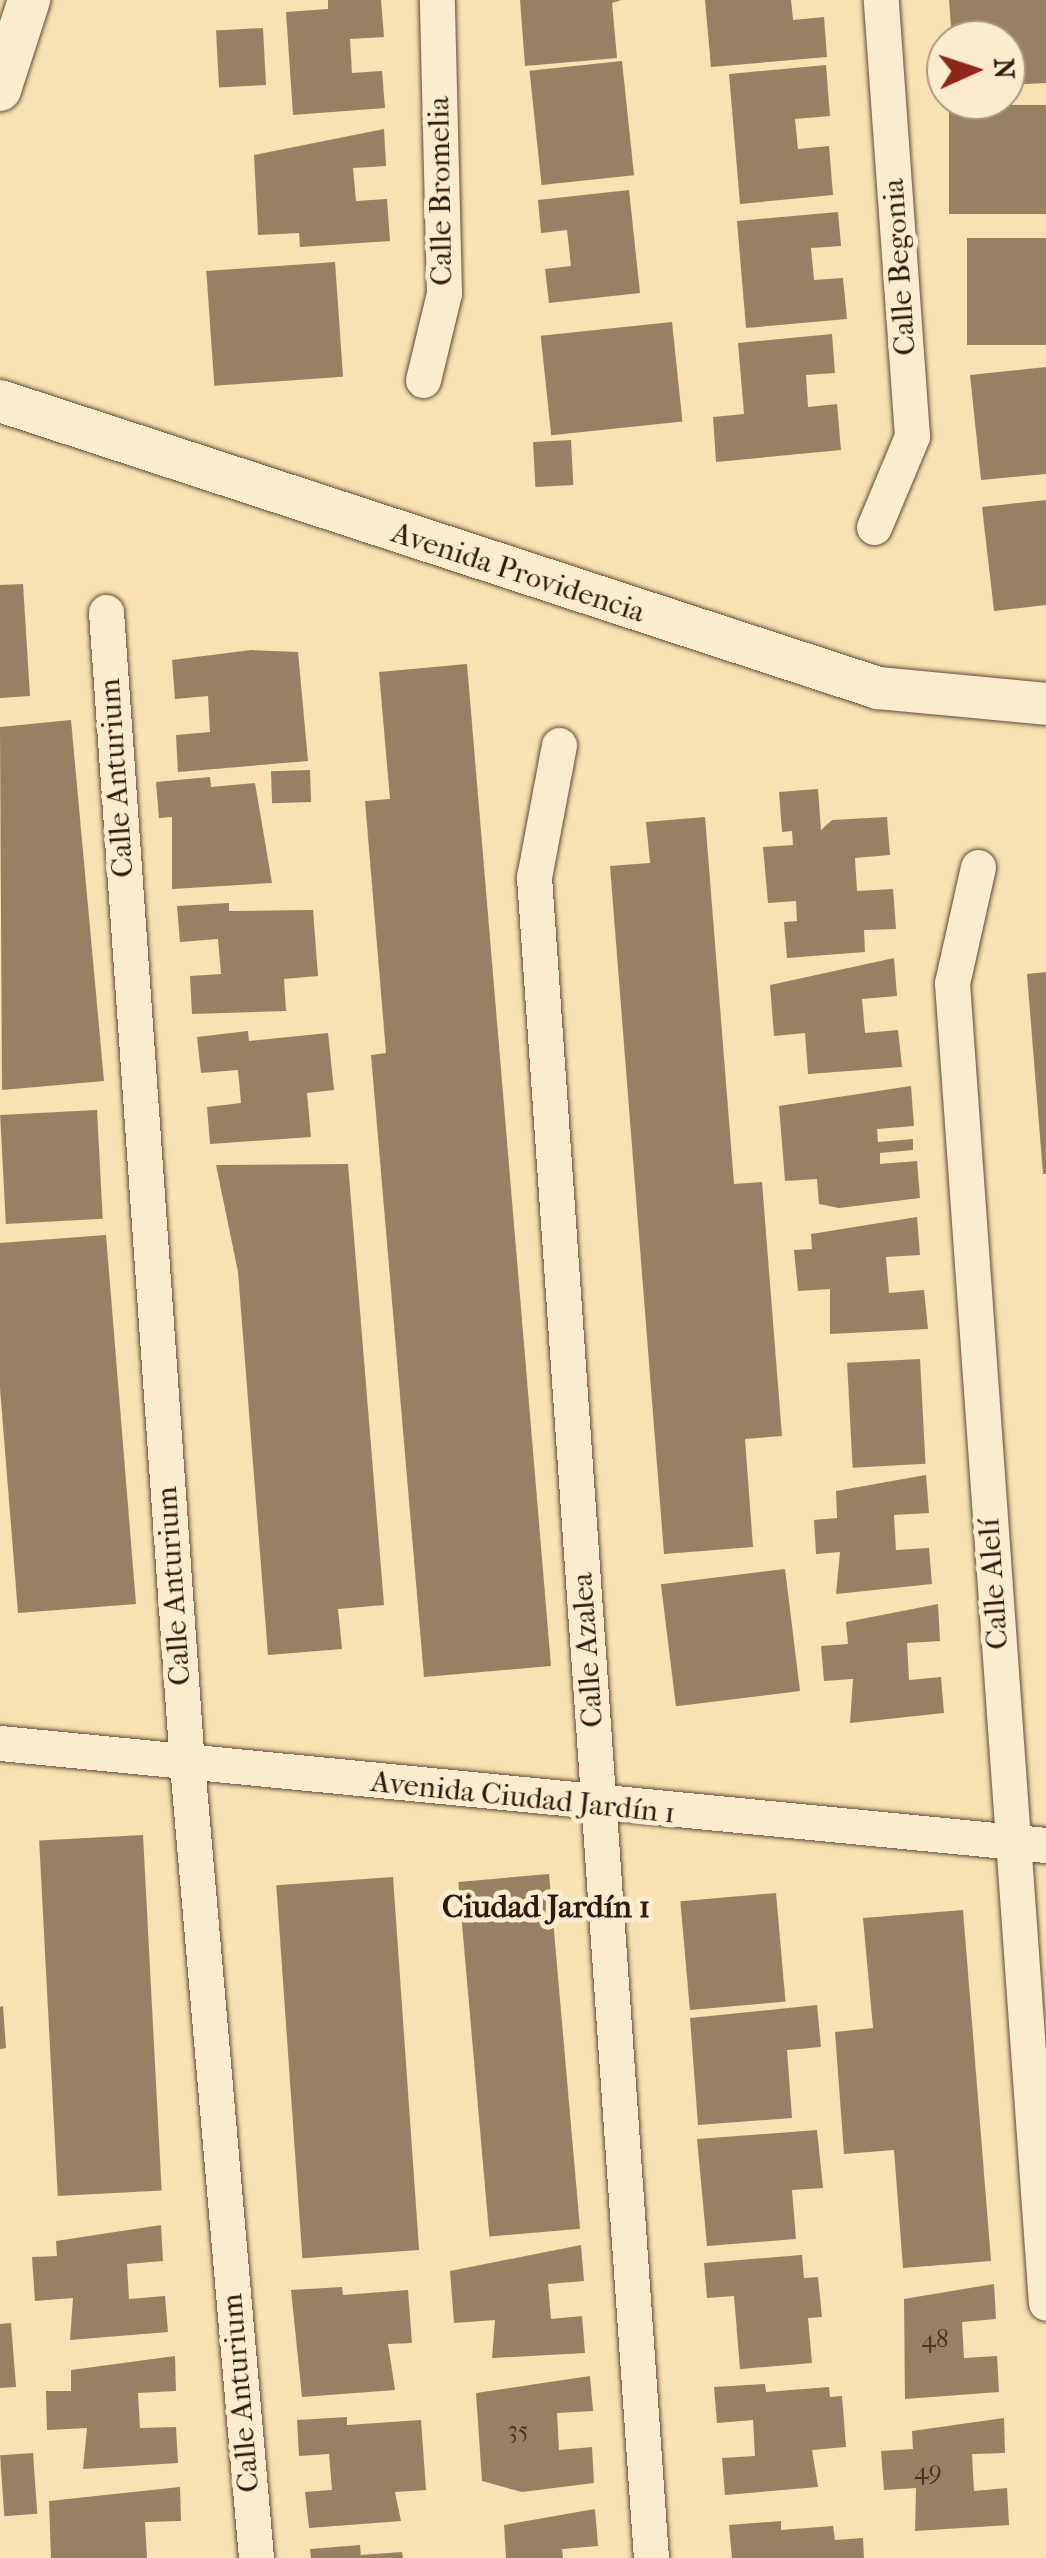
<!DOCTYPE html>
<html>
<head>
<meta charset="utf-8">
<style>
  body { margin:0 }
  #map { position:relative; width:1046px; height:2558px; overflow:hidden; background:#f8e1b2; font-family:"IM FELL French Canon",serif }
  div>[style] { position:absolute }
  .building>* { inset:0; background:#978162; transform-origin:0 0 }
  .roads { filter:drop-shadow(0 0 2px #604b36) drop-shadow(0 0 2px #604b36) }
  .minor>* { height:35px; margin:-17.5px; padding:0 17.5px; transform-origin:17.5px; border-radius:17.5px; background:#faeccd }
  .tertiary>* { height:42px; margin:-21px; padding:0 21px; transform-origin:21px; border-radius:21px; background:#faeccd }
  span { translate:-50% -50%; white-space:nowrap; text-align:center; line-height:1.15; -webkit-text-stroke:10px #faeccd; paint-order:stroke }
  .number-label { font-size:25px; color:#483322 }
  .number-label span { -webkit-text-stroke-width:0 }
  .street-label { font-size:30px; color:#2e190c }
  .neighbourhood-label { font-size:32px; color:#2e190c; font-weight:700 }
  .north { position:absolute; left:926px; top:20px; width:100px; height:100px; box-sizing:border-box; background:#faeccd; border:2px solid #a89880; border-radius:50%; rotate:87deg; font-size:28px; font-weight:700; line-height:40px; text-align:center; color:#2e190c }
  .north::after { content:''; display:block; margin:auto; width:35px; height:45px; background:#8f2418; clip-path:polygon(50% 0,100% 100%,50% 72%,0 100%) }
</style>
</head>
<body>
<div id="map">
  <div class="building">
    <i style="clip-path:polygon(328px 0,381px 0,384px 37px,350px 39px,352px 73px,382px 71px,385px 108px,293px 115px,286px 12px,328px 9px)"></i>
    <i style="clip-path:polygon(520px 0,621px 0,612px 3px,617px 58px,525px 66px)"></i>
    <i style="clip-path:polygon(705px 0,791px 0,793px 20px,824px 17px,827px 57px,711px 67px)"></i>
    <i style="clip-path:polygon(949px 0,1046px 0,1046px 83px,1006px 85px,1006px 40px,952px 40px)"></i>
    <i style="left:263px;top:28px;width:57px;height:47px;rotate:87deg"></i>
    <i style="left:622px;top:61px;width:115px;height:93px;rotate:84deg"></i>
    <i style="clip-path:polygon(826px 65px,830px 116px,795px 119px,798px 149px,829px 146px,833px 195px,740px 204px,729px 74px)"></i>
    <i style="left:1046px;top:105px;width:109px;height:97px;rotate:90deg"></i>
    <i style="clip-path:polygon(384px 129px,386px 166px,353px 168px,356px 201px,387px 199px,390px 241px,300px 247px,299px 233px,258px 235px,254px 155px)"></i>
    <i style="clip-path:polygon(629px 190px,640px 293px,549px 303px,545px 269px,571px 266px,567px 230px,541px 233px,538px 200px)"></i>
    <i style="clip-path:polygon(838px 212px,841px 246px,811px 248px,814px 280px,843px 278px,847px 319px,746px 328px,737px 221px)"></i>
    <i style="left:1046px;top:238px;width:107px;height:79px;rotate:90deg"></i>
    <i style="left:335px;top:262px;width:115px;height:129px;rotate:86deg"></i>
    <i style="left:672px;top:322px;width:100px;height:132px;rotate:84deg"></i>
    <i style="clip-path:polygon(832px 334px,835px 373px,806px 375px,808px 407px,837px 404px,841px 450px,716px 462px,713px 417px,744px 414px,738px 343px)"></i>
    <i style="clip-path:polygon(1046px 367px,1046px 474px,981px 480px,970px 375px)"></i>
    <i style="left:571px;top:440px;width:45px;height:38px;rotate:87deg"></i>
    <i style="clip-path:polygon(1046px 500px,1046px 605px,994px 611px,982px 507px)"></i>
    <i style="clip-path:polygon(23px 584px,30px 696px,0 698px,0 585px)"></i>
    <i style="clip-path:polygon(251px 650px,298px 652px,308px 761px,178px 772px,176px 735px,210px 732px,208px 696px,175px 699px,172px 660px)"></i>
    <i style="clip-path:polygon(467px 664px,551px 1666px,424px 1677px,371px 1055px,386px 1053px,365px 801px,390px 799px,379px 672px)"></i>
    <i style="clip-path:polygon(71px 720px,104px 1081px,2px 1090px,0 727px)"></i>
    <i style="left:310px;top:770px;width:32px;height:39px;rotate:88deg"></i>
    <i style="clip-path:polygon(210px 777px,211px 787px,255px 783px,272px 883px,172px 889px,172px 817px,159px 818px,156px 782px)"></i>
    <i style="clip-path:polygon(818px 789px,821px 830px,832px 820px,887px 817px,890px 855px,855px 858px,857px 891px,893px 889px,896px 929px,864px 930px,865px 952px,787px 958px,784px 922px,797px 921px,796px 901px,768px 903px,763px 847px,793px 845px,792px 831px,782px 832px,779px 792px)"></i>
    <i style="clip-path:polygon(705px 817px,734px 1184px,762px 1182px,782px 1436px,745px 1439px,753px 1547px,664px 1554px,610px 866px,650px 863px,646px 822px)"></i>
    <i style="clip-path:polygon(229px 903px,229px 911px,313px 910px,318px 976px,284px 979px,286px 1011px,192px 1014px,190px 976px,221px 974px,218px 939px,180px 942px,177px 906px)"></i>
    <i style="clip-path:polygon(894px 958px,897px 996px,862px 999px,865px 1033px,898px 1030px,902px 1067px,808px 1074px,805px 1033px,774px 1036px,770px 985px)"></i>
    <i style="clip-path:polygon(1046px 972px,1046px 1174px,1043px 1174px,1027px 974px)"></i>
    <i style="clip-path:polygon(248px 1031px,249px 1041px,328px 1033px,334px 1090px,307px 1093px,311px 1137px,210px 1144px,207px 1107px,241px 1103px,238px 1070px,201px 1073px,197px 1037px)"></i>
    <i style="clip-path:polygon(911px 1086px,914px 1126px,877px 1129px,878px 1142px,913px 1139px,913px 1150px,880px 1153px,880px 1164px,917px 1161px,920px 1198px,839px 1208px,819px 1204px,817px 1179px,785px 1181px,779px 1106px)"></i>
    <i style="left:97px;top:1110px;width:109px;height:97px;rotate:87deg"></i>
    <i style="clip-path:polygon(348px 1164px,384px 1605px,338px 1609px,342px 1649px,268px 1655px,238px 1272px,216px 1165px)"></i>
    <i style="clip-path:polygon(917px 1217px,920px 1255px,886px 1257px,889px 1293px,924px 1290px,928px 1329px,830px 1334px,830px 1289px,798px 1291px,794px 1250px,812px 1249px,811px 1234px)"></i>
    <i style="clip-path:polygon(106px 1235px,136px 1604px,18px 1613px,0 1388px,0 1243px)"></i>
    <i style="left:920px;top:1359px;width:105px;height:73px;rotate:87deg"></i>
    <i style="clip-path:polygon(926px 1475px,929px 1513px,894px 1515px,896px 1550px,929px 1548px,932px 1584px,836px 1594px,840px 1552px,816px 1554px,814px 1520px,837px 1518px,836px 1491px)"></i>
    <i style="left:785px;top:1569px;width:123px;height:125px;rotate:83deg"></i>
    <i style="clip-path:polygon(938px 1604px,940px 1641px,907px 1643px,909px 1680px,941px 1677px,944px 1713px,850px 1723px,853px 1679px,824px 1681px,821px 1646px,848px 1644px,846px 1622px)"></i>
    <i style="left:143px;top:1835px;width:356px;height:104px;rotate:87deg"></i>
    <i style="left:549px;top:1874px;width:356px;height:91px;rotate:85deg"></i>
    <i style="left:393px;top:1877px;width:374px;height:117px;rotate:86deg"></i>
    <i style="left:776px;top:1893px;width:109px;height:96px;rotate:85deg"></i>
    <i style="clip-path:polygon(963px 1910px,991px 2261px,903px 2268px,894px 2150px,844px 2154px,835px 2032px,873px 2028px,863px 1918px)"></i>
    <i style="clip-path:polygon(817px 2005px,821px 2047px,787px 2050px,792px 2118px,698px 2125px,690px 2018px)"></i>
    <i style="clip-path:polygon(3px 2006px,6px 2048px,0 2049px,0 2007px)"></i>
    <i style="clip-path:polygon(817px 2130px,823px 2188px,792px 2190px,796px 2239px,707px 2246px,697px 2139px)"></i>
    <i style="clip-path:polygon(161px 2225px,163px 2261px,127px 2264px,129px 2299px,165px 2296px,168px 2332px,70px 2340px,73px 2298px,35px 2301px,32px 2257px,57px 2256px,56px 2241px)"></i>
    <i style="clip-path:polygon(581px 2245px,584px 2281px,548px 2284px,551px 2319px,582px 2316px,585px 2353px,492px 2358px,495px 2320px,454px 2323px,450px 2271px)"></i>
    <i style="clip-path:polygon(802px 2255px,804px 2278px,818px 2277px,822px 2317px,808px 2318px,812px 2363px,740px 2369px,734px 2296px,707px 2298px,704px 2263px)"></i>
    <i style="clip-path:polygon(994px 2284px,996px 2319px,962px 2322px,964px 2358px,997px 2356px,999px 2392px,905px 2399px,904px 2299px)"></i>
    <i style="clip-path:polygon(342px 2287px,343px 2295px,408px 2290px,412px 2343px,388px 2344px,395px 2390px,302px 2397px,291px 2290px)"></i>
    <i style="clip-path:polygon(11px 2323px,16px 2387px,0 2388px,0 2324px)"></i>
    <i style="clip-path:polygon(175px 2356px,176px 2391px,138px 2393px,140px 2428px,176px 2427px,178px 2463px,83px 2469px,87px 2428px,47px 2430px,46px 2391px,71px 2391px,71px 2370px)"></i>
    <i style="clip-path:polygon(590px 2376px,593px 2411px,557px 2413px,559px 2450px,592px 2447px,594px 2483px,522px 2492px,482px 2481px,476px 2393px)"></i>
    <i style="clip-path:polygon(765px 2384px,766px 2392px,829px 2387px,830px 2397px,842px 2396px,846px 2447px,812px 2450px,818px 2487px,725px 2495px,722px 2458px,755px 2456px,753px 2420px,717px 2423px,714px 2387px)"></i>
    <i style="clip-path:polygon(347px 2417px,347px 2425px,421px 2420px,426px 2490px,395px 2492px,401px 2521px,309px 2528px,305px 2492px,332px 2490px,329px 2454px,299px 2456px,297px 2420px)"></i>
    <i style="clip-path:polygon(1004px 2418px,1005px 2453px,972px 2454px,974px 2491px,1007px 2488px,1009px 2525px,915px 2531px,916px 2488px,884px 2490px,881px 2451px,913px 2449px,912px 2431px)"></i>
    <i style="left:33px;top:2453px;width:61px;height:33px;rotate:86deg"></i>
    <i style="clip-path:polygon(180px 2487px,181px 2521px,145px 2522px,147px 2558px,51px 2558px,49px 2501px)"></i>
    <i style="clip-path:polygon(595px 2509px,598px 2546px,562px 2549px,563px 2558px,506px 2558px,504px 2525px)"></i>
    <i style="clip-path:polygon(781px 2521px,781px 2530px,833px 2526px,835px 2540px,863px 2538px,864px 2558px,732px 2558px,729px 2525px)"></i>
    <i style="clip-path:polygon(360px 2545px,361px 2558px,311px 2558px,310px 2549px)"></i>
    <i style="clip-path:polygon(402px 2552px,403px 2558px,361px 2558px,361px 2555px)"></i>
  </div>
  <div class="roads">
    <div class="minor">
      <i style="left:423px;top:380px;width:89px;rotate:-76.4deg"></i>
      <i style="left:444px;top:293px;width:293px;rotate:-91.4deg"></i>
      <i style="left:874px;top:527px;width:99px;rotate:-67.3deg"></i>
      <i style="left:912px;top:436px;width:437px;rotate:-94.1deg"></i>
      <i style="left:106px;top:612px;width:1155px;rotate:85.98deg"></i>
      <i style="left:187px;top:1764px;width:797px;rotate:85.03deg"></i>
      <i style="left:559px;top:745px;width:134px;rotate:100.7deg"></i>
      <i style="left:534px;top:877px;width:1685px;rotate:86.02deg"></i>
      <i style="left:978px;top:867px;width:119px;rotate:102.6deg"></i>
      <i style="left:952px;top:983px;width:1323px;rotate:85.93deg"></i>
      <i style="left:0;top:1743px;width:1051px;rotate:5.57deg"></i>
    </div>
    <div class="tertiary">
      <i style="left:0;top:90px;width:95px;rotate:-72.1deg"></i>
      <i style="left:0;top:401px;width:924px;rotate:18.1deg"></i>
      <i style="left:878px;top:688px;width:169px;rotate:5.4deg"></i>
    </div>
  </div>
  <div class="number-label">
    <span style="left:935px;top:2339px">48</span>
    <span style="left:518px;top:2430px">35</span>
    <span style="left:928px;top:2471px">49</span>
  </div>
  <div class="street-label">
    <span style="left:441px;top:191px;rotate:-91deg">Calle Bromelia</span>
    <span style="left:900px;top:267px;rotate:-94deg">Calle Begonia</span>
    <span style="left:518px;top:573px;rotate:18deg">Avenida Providencia</span>
    <span style="left:117px;top:778px;rotate:-94deg">Calle Anturium</span>
    <span style="left:994px;top:1584px;rotate:-94deg">Calle Alelí</span>
    <span style="left:174px;top:1586px;rotate:-94deg">Calle Anturium</span>
    <span style="left:588px;top:1650px;rotate:-94deg">Calle Azalea</span>
    <span style="left:523px;top:1798px;rotate:6deg">Avenida Ciudad Jardín 1</span>
    <span style="left:241px;top:2393px;rotate:-95deg">Calle Anturium</span>
  </div>
  <div class="neighbourhood-label">
    <span style="left:546px;top:1907px">Ciudad Jardín 1</span>
  </div>
  <div class="north">N</div>
</div>
</body>
</html>
